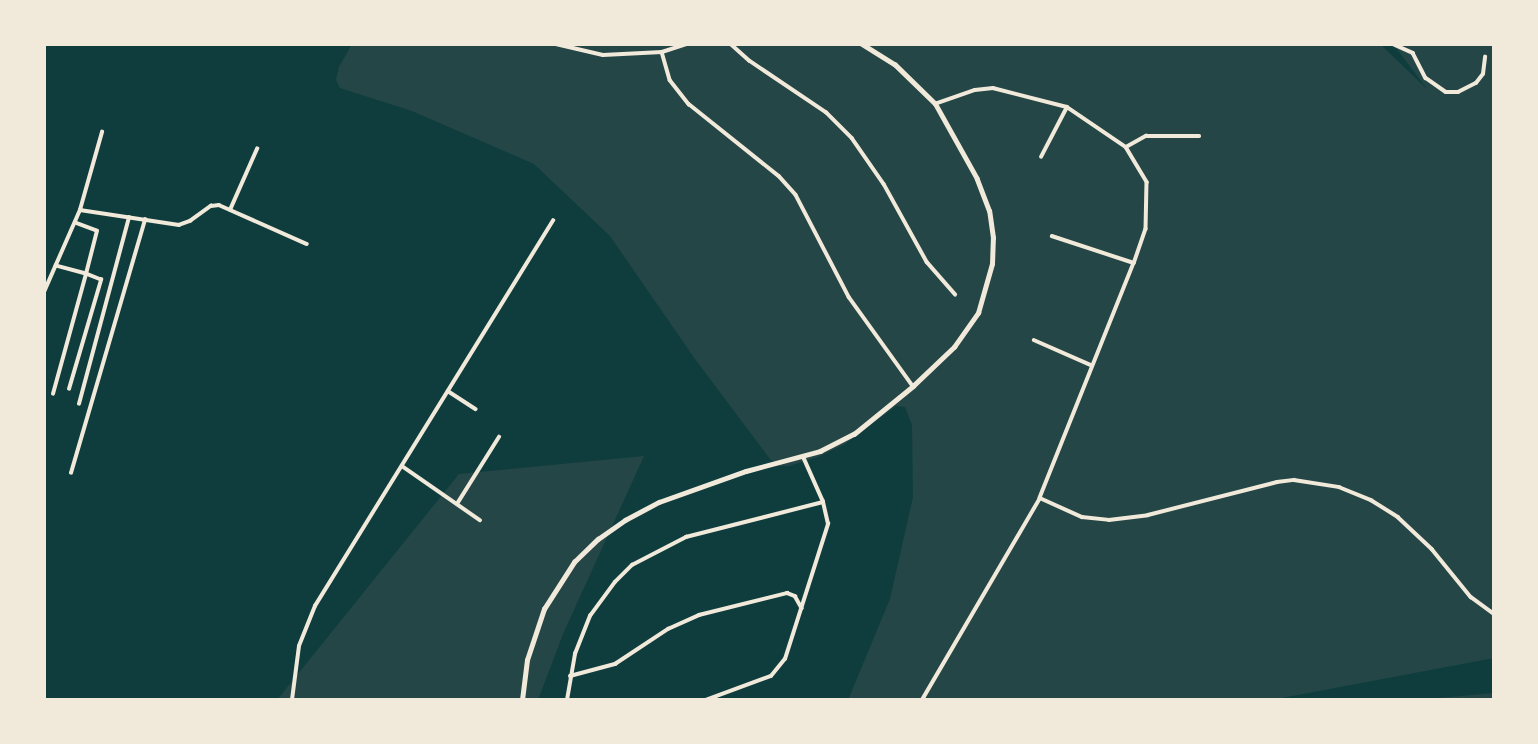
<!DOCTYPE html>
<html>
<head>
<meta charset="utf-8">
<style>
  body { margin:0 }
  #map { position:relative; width:1538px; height:744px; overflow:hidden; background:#0f3d3e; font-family:Ubuntu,sans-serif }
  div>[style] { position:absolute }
  .green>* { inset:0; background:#244646 }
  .minor>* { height:3.5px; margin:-1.75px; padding:0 1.75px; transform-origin:1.75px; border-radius:1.75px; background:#f1e9da }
  .tertiary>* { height:4.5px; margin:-2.25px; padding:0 2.25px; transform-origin:2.25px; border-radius:2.25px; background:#f1e9da }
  span { translate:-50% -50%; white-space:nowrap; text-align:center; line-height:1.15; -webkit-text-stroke:7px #f1e9da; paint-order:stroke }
  .frame { position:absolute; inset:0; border:46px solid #f1e9da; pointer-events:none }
</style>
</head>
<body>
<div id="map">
  <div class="green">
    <i style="clip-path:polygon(352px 44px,1380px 44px,1428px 90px,1393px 44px,1494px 44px,1494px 658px,1271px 700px,848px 700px,890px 599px,913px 497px,912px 425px,905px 407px,896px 406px,845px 444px,818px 457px,789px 466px,780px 466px,770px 459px,695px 359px,610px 236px,534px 164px,412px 111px,340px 88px,336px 80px,339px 67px)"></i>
    <i style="clip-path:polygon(644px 456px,563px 634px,538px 700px,277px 700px,459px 474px)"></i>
    <i style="clip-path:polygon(1494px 693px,1494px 700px,1416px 700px)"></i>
  </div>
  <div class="minor">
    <i style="left:556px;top:44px;width:48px;rotate:13.2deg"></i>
    <i style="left:603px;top:55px;width:59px;rotate:-2.9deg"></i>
    <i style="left:662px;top:52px;width:26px;rotate:-18deg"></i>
    <i style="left:731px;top:44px;width:25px;rotate:42deg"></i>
    <i style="left:750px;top:61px;width:92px;rotate:33.9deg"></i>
    <i style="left:826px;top:112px;width:37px;rotate:45deg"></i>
    <i style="left:852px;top:138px;width:56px;rotate:55.2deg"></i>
    <i style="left:884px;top:184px;width:89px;rotate:61.1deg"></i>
    <i style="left:927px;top:262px;width:43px;rotate:48.8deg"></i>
    <i style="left:1393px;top:44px;width:22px;rotate:24deg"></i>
    <i style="left:1413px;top:53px;width:28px;rotate:63deg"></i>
    <i style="left:1426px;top:78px;width:24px;rotate:35deg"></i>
    <i style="left:1446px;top:92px;width:12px"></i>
    <i style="left:1458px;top:92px;width:20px;rotate:-27deg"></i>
    <i style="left:1476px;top:83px;width:11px;rotate:-52deg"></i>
    <i style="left:1483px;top:74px;width:17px;rotate:-83deg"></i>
    <i style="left:662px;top:52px;width:29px;rotate:74deg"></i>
    <i style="left:670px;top:80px;width:31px;rotate:52deg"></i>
    <i style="left:689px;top:104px;width:115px;rotate:38.7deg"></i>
    <i style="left:779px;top:176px;width:25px;rotate:48deg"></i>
    <i style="left:796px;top:195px;width:115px;rotate:62.5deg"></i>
    <i style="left:849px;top:297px;width:110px;rotate:54.3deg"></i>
    <i style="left:935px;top:104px;width:42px;rotate:-19.3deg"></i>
    <i style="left:975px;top:90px;width:18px;rotate:-6deg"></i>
    <i style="left:993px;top:88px;width:76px;rotate:14.4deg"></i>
    <i style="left:1067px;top:107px;width:71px;rotate:34.1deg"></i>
    <i style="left:1126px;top:147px;width:41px;rotate:59deg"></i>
    <i style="left:1147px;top:182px;width:47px;rotate:91.2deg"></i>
    <i style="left:1146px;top:229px;width:36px;rotate:109deg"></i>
    <i style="left:1134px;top:263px;width:253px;rotate:111.8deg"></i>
    <i style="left:1040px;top:498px;width:46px;rotate:24.3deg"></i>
    <i style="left:1082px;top:517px;width:27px;rotate:6deg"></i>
    <i style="left:1109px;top:520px;width:39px;rotate:-7deg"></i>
    <i style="left:1148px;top:515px;width:133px;rotate:-14.3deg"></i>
    <i style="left:1277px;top:482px;width:17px;rotate:-7deg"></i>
    <i style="left:1294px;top:480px;width:46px;rotate:8.8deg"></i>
    <i style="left:1339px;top:487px;width:35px;rotate:22deg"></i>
    <i style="left:1371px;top:500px;width:32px;rotate:32deg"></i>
    <i style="left:1398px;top:517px;width:47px;rotate:43.3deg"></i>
    <i style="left:1432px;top:549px;width:62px;rotate:50.9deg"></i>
    <i style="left:1471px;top:597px;width:29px;rotate:36deg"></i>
    <i style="left:1126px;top:147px;width:23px;rotate:-29deg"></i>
    <i style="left:1146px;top:136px;width:53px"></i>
    <i style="left:1041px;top:157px;width:56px;rotate:-62.5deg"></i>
    <i style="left:80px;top:210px;width:100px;rotate:8.6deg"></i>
    <i style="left:179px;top:225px;width:12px;rotate:-20deg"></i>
    <i style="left:190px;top:221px;width:26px;rotate:-36deg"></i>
    <i style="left:211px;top:206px;width:8px;rotate:-7deg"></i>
    <i style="left:219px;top:205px;width:96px;rotate:23.9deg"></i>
    <i style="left:230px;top:210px;width:67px;rotate:-66.1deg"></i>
    <i style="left:1052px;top:236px;width:86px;rotate:18.2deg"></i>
    <i style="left:44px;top:292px;width:90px;rotate:-66.3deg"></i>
    <i style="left:80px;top:210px;width:81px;rotate:-74.2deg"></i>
    <i style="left:1034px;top:340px;width:62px;rotate:23.7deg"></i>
    <i style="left:69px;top:389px;width:114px;rotate:-73.6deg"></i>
    <i style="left:101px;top:280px;width:16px;rotate:-158deg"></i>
    <i style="left:86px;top:274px;width:44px;rotate:-75.7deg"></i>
    <i style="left:97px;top:231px;width:23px;rotate:-160deg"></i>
    <i style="left:448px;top:391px;width:33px;rotate:33deg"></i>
    <i style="left:53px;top:394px;width:124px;rotate:-74.6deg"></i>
    <i style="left:86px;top:274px;width:31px;rotate:-165deg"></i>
    <i style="left:79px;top:404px;width:193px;rotate:-75deg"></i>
    <i style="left:402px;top:466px;width:95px;rotate:34.7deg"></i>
    <i style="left:71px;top:473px;width:264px;rotate:-73.7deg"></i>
    <i style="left:457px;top:504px;width:79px;rotate:-57.9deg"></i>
    <i style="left:570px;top:676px;width:47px;rotate:-14.9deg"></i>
    <i style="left:615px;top:664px;width:64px;rotate:-33.4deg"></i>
    <i style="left:668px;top:629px;width:34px;rotate:-24deg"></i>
    <i style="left:699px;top:615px;width:91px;rotate:-14deg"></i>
    <i style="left:787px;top:593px;width:9px;rotate:21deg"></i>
    <i style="left:795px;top:596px;width:14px;rotate:60deg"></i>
    <i style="left:292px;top:700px;width:54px;rotate:-82.6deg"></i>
    <i style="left:299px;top:646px;width:43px;rotate:-68.2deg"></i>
    <i style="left:315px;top:606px;width:453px;rotate:-58.3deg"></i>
    <i style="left:567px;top:700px;width:47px;rotate:-80.1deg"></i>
    <i style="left:575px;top:654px;width:41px;rotate:-68.5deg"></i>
    <i style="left:590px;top:616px;width:42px;rotate:-53.7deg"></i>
    <i style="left:615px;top:582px;width:24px;rotate:-45deg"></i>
    <i style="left:632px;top:565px;width:61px;rotate:-27.4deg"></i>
    <i style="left:686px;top:537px;width:141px;rotate:-14.3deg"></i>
    <i style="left:706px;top:700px;width:69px;rotate:-20.3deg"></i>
    <i style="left:771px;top:676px;width:22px;rotate:-51deg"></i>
    <i style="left:785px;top:659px;width:142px;rotate:-72.3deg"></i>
    <i style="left:828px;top:524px;width:23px;rotate:-103deg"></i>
    <i style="left:823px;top:502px;width:49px;rotate:-114deg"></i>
    <i style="left:922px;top:700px;width:234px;rotate:-59.7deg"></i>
  </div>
  <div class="tertiary">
    <i style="left:522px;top:700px;width:40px;rotate:-82.9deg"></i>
    <i style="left:527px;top:660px;width:54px;rotate:-71.6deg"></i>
    <i style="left:544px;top:609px;width:56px;rotate:-57.4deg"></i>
    <i style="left:574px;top:562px;width:33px;rotate:-44deg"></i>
    <i style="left:598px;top:539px;width:33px;rotate:-35deg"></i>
    <i style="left:625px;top:520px;width:38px;rotate:-28deg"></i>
    <i style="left:659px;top:502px;width:92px;rotate:-19.6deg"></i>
    <i style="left:746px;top:471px;width:77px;rotate:-15.1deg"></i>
    <i style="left:820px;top:451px;width:38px;rotate:-27deg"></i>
    <i style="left:854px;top:434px;width:76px;rotate:-39.1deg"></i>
    <i style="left:913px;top:386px;width:57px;rotate:-43.6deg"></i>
    <i style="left:954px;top:347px;width:42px;rotate:-54.8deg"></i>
    <i style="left:978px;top:313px;width:51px;rotate:-74.1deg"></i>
    <i style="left:992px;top:264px;width:26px;rotate:-88deg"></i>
    <i style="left:993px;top:238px;width:27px;rotate:-98deg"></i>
    <i style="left:989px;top:211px;width:34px;rotate:-111deg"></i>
    <i style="left:977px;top:179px;width:86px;rotate:-119.2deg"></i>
    <i style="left:935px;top:104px;width:56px;rotate:-135.7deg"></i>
    <i style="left:895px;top:65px;width:40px;rotate:-148deg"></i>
  </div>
  <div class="frame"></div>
</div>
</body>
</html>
